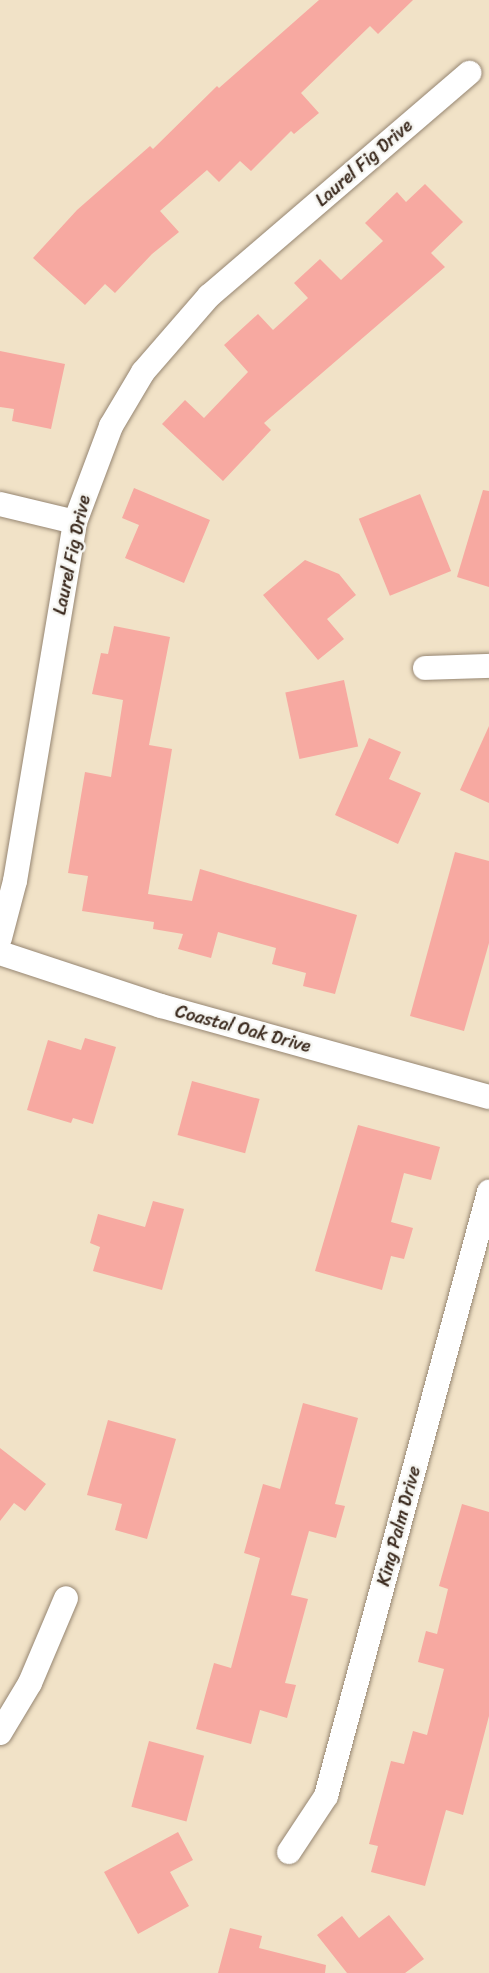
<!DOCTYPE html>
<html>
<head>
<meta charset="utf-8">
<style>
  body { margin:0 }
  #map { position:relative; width:489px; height:1973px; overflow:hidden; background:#f1e2c7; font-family:Sriracha,sans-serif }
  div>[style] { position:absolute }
  .building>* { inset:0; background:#f7a9a1; transform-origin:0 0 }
  .roads { filter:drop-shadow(0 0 2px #968672) drop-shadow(0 0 2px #968672) }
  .street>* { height:24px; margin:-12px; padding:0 12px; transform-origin:12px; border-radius:12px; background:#fff }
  span { translate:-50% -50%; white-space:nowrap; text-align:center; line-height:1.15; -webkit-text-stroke:5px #f6f6f2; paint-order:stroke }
  .street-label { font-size:18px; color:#3b2a1e }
</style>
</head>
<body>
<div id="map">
  <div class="building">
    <i style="clip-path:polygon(319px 0,413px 0,378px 34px,370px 26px,301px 93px,319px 113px,294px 134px,291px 131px,251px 171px,240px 161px,219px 182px,207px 170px,160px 211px,179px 232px,152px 254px,115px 293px,105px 284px,85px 305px,33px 258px,77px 210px,150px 146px,153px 149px,217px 86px,219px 88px)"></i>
    <i style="clip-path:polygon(425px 184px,463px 222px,431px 253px,445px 267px,264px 423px,271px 430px,223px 481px,162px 424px,185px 400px,204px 418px,248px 372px,224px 345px,258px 314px,273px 330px,308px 298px,294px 283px,320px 259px,341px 280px,383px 241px,365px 223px,397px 192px,406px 202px)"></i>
    <i style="clip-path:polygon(0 351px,65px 364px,51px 429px,12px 421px,14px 409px,0 407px)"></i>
    <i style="clip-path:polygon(134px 488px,210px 520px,184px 583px,125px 558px,139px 525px,122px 518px)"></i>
    <i style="clip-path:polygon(483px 490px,489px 491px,489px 587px,457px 577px)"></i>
    <i style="left:420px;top:494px;width:83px;height:66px;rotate:68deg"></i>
    <i style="clip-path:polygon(305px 560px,339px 574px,356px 595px,327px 619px,344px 639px,318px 660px,263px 595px)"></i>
    <i style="clip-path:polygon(114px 626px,170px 637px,149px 745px,172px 749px,148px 894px,192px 901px,200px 869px,357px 915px,335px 994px,303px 986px,306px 973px,272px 964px,276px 948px,218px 932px,211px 958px,178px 949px,183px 934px,153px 929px,154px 922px,82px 911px,88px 876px,68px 873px,85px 772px,111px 777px,123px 700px,92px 694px,101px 653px,108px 654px)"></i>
    <i style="left:344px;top:680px;width:68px;height:60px;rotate:78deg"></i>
    <i style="clip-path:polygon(489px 726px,489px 803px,460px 790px)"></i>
    <i style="clip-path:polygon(369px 738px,401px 752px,389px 779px,421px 793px,398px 844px,335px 815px)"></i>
    <i style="clip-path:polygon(455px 852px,489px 861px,489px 943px,464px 1031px,410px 1016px)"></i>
    <i style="clip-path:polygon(85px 1038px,116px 1047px,93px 1124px,73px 1118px,71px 1123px,27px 1110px,48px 1040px,81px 1050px)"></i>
    <i style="left:192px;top:1081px;width:70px;height:56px;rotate:15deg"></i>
    <i style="clip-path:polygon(358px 1125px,440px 1147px,431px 1180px,404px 1173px,391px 1222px,413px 1228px,404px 1259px,391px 1256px,382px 1290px,315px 1271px)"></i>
    <i style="clip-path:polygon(153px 1201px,184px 1209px,162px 1290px,93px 1271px,100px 1247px,90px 1243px,98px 1214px,145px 1227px)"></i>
    <i style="clip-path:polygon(303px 1403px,358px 1418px,335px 1504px,345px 1506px,336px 1538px,309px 1531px,291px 1595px,308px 1599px,285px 1683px,296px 1685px,287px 1718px,260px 1710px,251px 1744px,196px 1729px,214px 1663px,231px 1668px,260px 1558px,244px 1553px,263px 1484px,280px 1489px)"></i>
    <i style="clip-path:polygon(108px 1420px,176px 1439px,147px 1539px,115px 1530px,122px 1504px,87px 1495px)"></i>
    <i style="clip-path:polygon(0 1448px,46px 1484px,25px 1511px,14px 1503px,0 1521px)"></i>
    <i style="clip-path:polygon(462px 1504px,489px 1512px,489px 1716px,463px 1815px,446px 1810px,425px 1886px,371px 1872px,378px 1846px,369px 1844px,391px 1761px,404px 1764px,413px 1731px,427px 1735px,444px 1669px,418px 1662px,426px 1631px,437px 1634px,448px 1589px,439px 1586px)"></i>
    <i style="left:149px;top:1741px;width:57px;height:68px;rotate:15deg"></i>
    <i style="clip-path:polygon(178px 1832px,193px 1860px,170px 1872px,189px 1906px,138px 1934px,104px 1872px)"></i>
    <i style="clip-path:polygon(389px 1915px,424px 1959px,405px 1973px,347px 1973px,317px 1935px,342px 1916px,359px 1938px)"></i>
    <i style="clip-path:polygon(230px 1928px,262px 1936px,259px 1948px,326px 1965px,325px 1973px,218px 1973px)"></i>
  </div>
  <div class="roads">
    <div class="street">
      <i style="left:0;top:504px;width:77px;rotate:13.5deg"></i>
      <i style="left:425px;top:668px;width:64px;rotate:-1.8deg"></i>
      <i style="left:0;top:938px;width:59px;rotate:-75.3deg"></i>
      <i style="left:15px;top:881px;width:364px;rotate:-80.5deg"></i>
      <i style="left:75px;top:522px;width:103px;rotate:-69.4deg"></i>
      <i style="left:111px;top:426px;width:63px;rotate:-59.3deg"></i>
      <i style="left:143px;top:372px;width:101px;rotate:-49deg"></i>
      <i style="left:209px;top:296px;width:343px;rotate:-40.6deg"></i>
      <i style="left:0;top:953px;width:169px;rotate:18.2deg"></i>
      <i style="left:161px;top:1006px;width:340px;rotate:15.5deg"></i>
      <i style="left:0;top:1733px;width:58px;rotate:-59deg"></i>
      <i style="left:30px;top:1683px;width:92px;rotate:-67deg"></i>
      <i style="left:289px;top:1852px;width:67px;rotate:-56.5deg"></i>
      <i style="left:326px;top:1796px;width:626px;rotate:-74.9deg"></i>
    </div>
  </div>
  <div class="street-label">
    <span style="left:364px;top:163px;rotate:-41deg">Laurel Fig Drive</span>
    <span style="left:72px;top:555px;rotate:-78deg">Laurel Fig Drive</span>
    <span style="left:243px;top:1029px;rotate:15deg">Coastal Oak Drive</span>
    <span style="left:399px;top:1526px;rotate:-75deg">King Palm Drive</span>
  </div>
</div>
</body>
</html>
